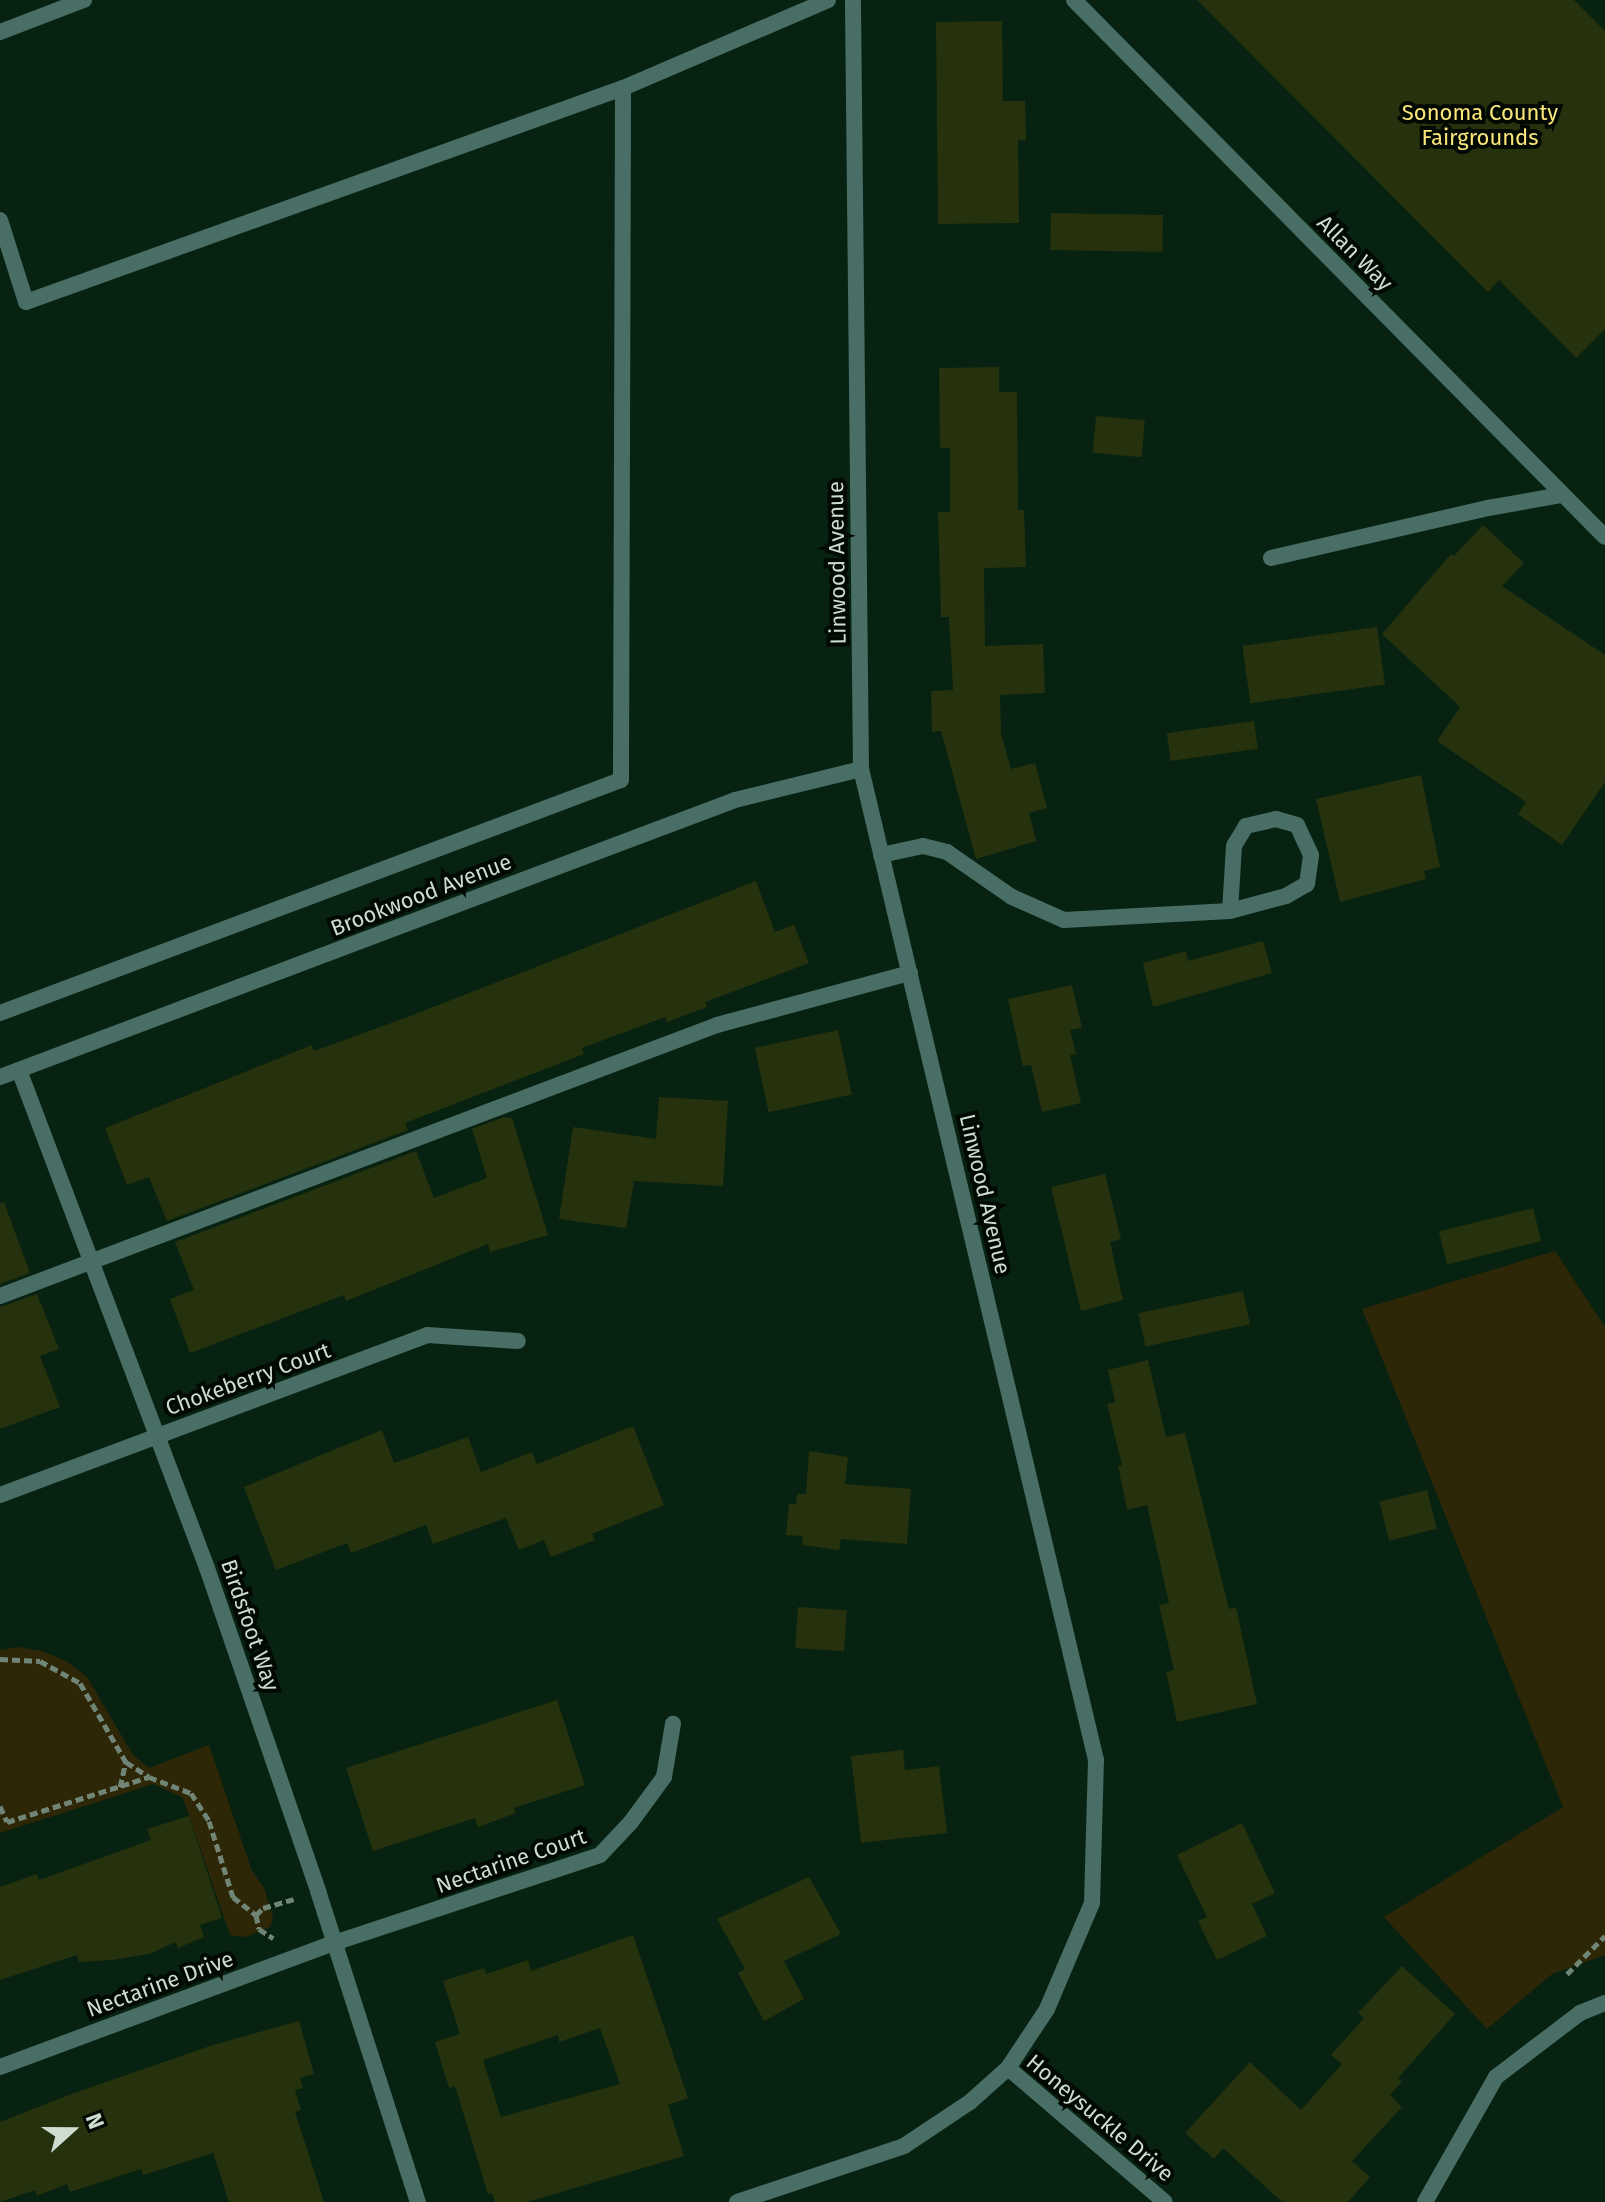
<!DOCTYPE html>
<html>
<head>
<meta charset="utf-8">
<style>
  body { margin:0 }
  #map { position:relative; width:1605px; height:2202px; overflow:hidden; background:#072210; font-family:"Fira Sans",sans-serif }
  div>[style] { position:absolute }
  .green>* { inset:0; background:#2d2707 }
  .building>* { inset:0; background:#26320d; transform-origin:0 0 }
  .path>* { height:5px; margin-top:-2.5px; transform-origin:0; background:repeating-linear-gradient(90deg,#708576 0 8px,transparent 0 12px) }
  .service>* { height:16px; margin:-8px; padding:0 8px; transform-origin:8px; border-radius:8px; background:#486e66 }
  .minor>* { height:16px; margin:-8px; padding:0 8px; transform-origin:8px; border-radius:8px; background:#486e66 }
  .tertiary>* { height:16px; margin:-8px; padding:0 8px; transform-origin:8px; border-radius:8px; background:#486e66 }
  span { translate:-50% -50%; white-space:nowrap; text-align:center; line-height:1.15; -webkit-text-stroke:8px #020903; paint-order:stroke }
  .park-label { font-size:22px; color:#fae679 }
  .street-label { font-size:22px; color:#cdddd0 }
  .north { position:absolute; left:32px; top:2090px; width:80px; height:80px; -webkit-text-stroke:6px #020903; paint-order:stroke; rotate:69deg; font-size:22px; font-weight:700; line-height:32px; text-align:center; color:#cdddd0 }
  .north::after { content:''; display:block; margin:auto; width:28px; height:36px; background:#cdddd0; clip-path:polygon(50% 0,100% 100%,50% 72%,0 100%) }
</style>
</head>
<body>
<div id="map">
  <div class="green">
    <i style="clip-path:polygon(1555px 1251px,1605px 1327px,1605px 1955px,1552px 1974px,1487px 2029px,1384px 1917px,1563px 1807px,1362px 1309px)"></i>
    <i style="clip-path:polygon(18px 1647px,42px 1651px,66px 1661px,87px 1677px,133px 1755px,149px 1768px,209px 1745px,252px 1871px,264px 1888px,273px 1918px,270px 1927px,246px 1937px,230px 1935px,183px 1798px,154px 1784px,0 1833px,0 1650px)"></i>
  </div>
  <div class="building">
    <i style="clip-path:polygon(1197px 0,1574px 0,1605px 31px,1605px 329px,1576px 358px,1499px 280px,1488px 292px)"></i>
    <i style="clip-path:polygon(1002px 21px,1003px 101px,1025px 101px,1026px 140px,1018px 140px,1019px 223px,938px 224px,936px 22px)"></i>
    <i style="left:1051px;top:213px;width:112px;height:37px;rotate:1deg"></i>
    <i style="clip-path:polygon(999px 367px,999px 392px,1017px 392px,1018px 510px,1024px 510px,1026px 567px,984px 568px,985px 646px,1043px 644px,1045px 693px,1000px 695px,1001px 734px,1011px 769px,1035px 763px,1047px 808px,1029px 813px,1036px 841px,976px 859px,941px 731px,932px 732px,931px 691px,953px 690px,949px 617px,941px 617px,938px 512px,950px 512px,950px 448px,940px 448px,939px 368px)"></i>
    <i style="left:1096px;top:416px;width:49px;height:37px;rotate:5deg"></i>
    <i style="clip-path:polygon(1483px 525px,1524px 563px,1502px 586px,1605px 655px,1605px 782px,1562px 845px,1518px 814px,1526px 802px,1437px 741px,1460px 707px,1382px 634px,1451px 554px,1454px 556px)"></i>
    <i style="left:1377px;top:627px;width:58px;height:136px;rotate:82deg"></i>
    <i style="left:1254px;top:721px;width:28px;height:88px;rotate:82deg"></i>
    <i style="clip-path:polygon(1421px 775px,1440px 867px,1424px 871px,1426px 879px,1340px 902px,1316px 799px)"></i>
    <i style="clip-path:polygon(756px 881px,775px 932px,794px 925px,809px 963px,705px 1002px,707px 1007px,667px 1022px,665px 1017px,582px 1048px,584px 1054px,405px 1123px,408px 1130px,167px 1221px,149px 1177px,127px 1185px,105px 1128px,312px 1045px,314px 1051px,413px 1015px)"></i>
    <i style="clip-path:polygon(1263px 941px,1272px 973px,1153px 1007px,1143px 963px,1186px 951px,1188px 961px)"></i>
    <i style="clip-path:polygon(1072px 985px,1082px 1028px,1070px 1030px,1076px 1054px,1070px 1055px,1081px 1103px,1042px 1112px,1031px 1065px,1023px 1066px,1008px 999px)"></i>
    <i style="left:838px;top:1030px;width:66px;height:85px;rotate:78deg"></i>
    <i style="clip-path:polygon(659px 1097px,728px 1101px,723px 1186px,634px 1181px,626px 1228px,559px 1219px,573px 1127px,656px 1139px)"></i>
    <i style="clip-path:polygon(504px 1117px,512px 1118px,548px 1235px,490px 1252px,488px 1244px,346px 1301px,344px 1295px,190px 1353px,170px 1299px,194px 1290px,175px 1242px,416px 1151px,434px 1198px,487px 1178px,472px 1129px)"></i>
    <i style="clip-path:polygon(1105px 1174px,1121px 1239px,1110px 1242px,1123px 1300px,1081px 1311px,1051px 1187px)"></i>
    <i style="clip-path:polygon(4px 1202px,30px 1273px,0 1284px,0 1203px)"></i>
    <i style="left:1533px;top:1208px;width:34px;height:97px;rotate:76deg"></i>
    <i style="left:1243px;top:1291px;width:34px;height:107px;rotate:78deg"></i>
    <i style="clip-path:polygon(37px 1294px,59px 1349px,40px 1356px,60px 1407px,0 1429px,0 1307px)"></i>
    <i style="clip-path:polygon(1148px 1360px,1166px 1437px,1185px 1433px,1229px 1609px,1236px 1607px,1257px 1704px,1177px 1722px,1166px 1672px,1174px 1670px,1159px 1605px,1169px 1603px,1147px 1505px,1127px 1510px,1118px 1466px,1122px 1465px,1107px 1404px,1115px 1402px,1108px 1370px)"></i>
    <i style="clip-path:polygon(633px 1426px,664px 1505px,592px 1534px,595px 1540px,551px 1557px,544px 1540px,519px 1550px,506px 1518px,433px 1544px,426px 1525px,351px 1553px,347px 1543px,276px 1570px,244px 1487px,382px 1430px,394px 1463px,468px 1437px,481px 1472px,532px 1452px,537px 1464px)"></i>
    <i style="clip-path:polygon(809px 1451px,848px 1457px,845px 1484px,911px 1489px,907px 1544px,841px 1539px,839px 1550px,802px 1545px,803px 1536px,786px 1535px,789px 1504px,796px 1504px,797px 1494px,806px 1494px)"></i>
    <i style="left:1427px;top:1490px;width:40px;height:49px;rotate:76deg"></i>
    <i style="left:798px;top:1607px;width:49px;height:41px;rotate:4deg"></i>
    <i style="clip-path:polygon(557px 1700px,585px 1785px,514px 1808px,516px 1813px,478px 1827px,475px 1818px,373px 1851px,346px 1768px)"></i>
    <i style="clip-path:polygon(903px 1750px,905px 1770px,939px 1766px,947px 1833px,861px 1843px,851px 1756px)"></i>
    <i style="clip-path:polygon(189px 1816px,222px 1918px,200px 1925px,204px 1937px,178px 1948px,176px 1942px,149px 1954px,112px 1960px,79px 1962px,77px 1955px,0 1980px,0 1887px,37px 1874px,39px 1880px,151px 1840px,147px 1829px)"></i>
    <i style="clip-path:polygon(1242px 1823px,1275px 1893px,1252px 1904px,1267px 1936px,1217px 1960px,1198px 1921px,1207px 1917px,1177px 1855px)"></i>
    <i style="clip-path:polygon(809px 1877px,841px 1934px,784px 1961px,804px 1999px,764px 2021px,738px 1973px,745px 1969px,717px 1919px)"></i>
    <i style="clip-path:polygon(evenodd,633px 1935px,688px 2098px,668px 2105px,684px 2156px,527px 2202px,495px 2202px,492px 2193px,488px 2194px,455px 2086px,449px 2088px,435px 2042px,460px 2034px,443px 1981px,484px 1968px,486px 1974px,528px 1960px,531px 1971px,633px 1935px,600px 2028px,620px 2084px,501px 2117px,483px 2060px,558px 2035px,559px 2042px,600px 2028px)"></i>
    <i style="clip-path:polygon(1402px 1966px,1455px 2014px,1398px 2078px,1402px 2082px,1390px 2095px,1402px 2107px,1352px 2161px,1370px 2177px,1348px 2202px,1282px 2202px,1223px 2148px,1214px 2159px,1185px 2133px,1250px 2062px,1301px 2110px,1342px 2064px,1331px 2055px,1364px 2018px,1358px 2013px)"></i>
    <i style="clip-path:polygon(299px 2021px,314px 2074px,300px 2078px,303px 2088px,295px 2090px,301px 2110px,295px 2112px,324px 2202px,229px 2202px,213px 2153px,143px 2175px,141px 2169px,70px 2192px,67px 2184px,37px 2196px,35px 2190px,0 2202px,0 2122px,74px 2093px,213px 2045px)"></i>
  </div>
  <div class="path">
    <i style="left:0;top:1659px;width:40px;rotate:2.9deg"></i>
    <i style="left:40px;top:1661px;width:46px;rotate:28.8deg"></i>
    <i style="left:80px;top:1683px;width:91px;rotate:59.8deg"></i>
    <i style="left:126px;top:1762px;width:27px;rotate:33deg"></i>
    <i style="left:149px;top:1777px;width:45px;rotate:20.9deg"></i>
    <i style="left:191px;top:1793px;width:33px;rotate:57deg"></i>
    <i style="left:209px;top:1821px;width:80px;rotate:72.5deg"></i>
    <i style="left:233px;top:1897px;width:29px;rotate:38deg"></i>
    <i style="left:256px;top:1915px;width:10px;rotate:-45deg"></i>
    <i style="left:263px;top:1908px;width:32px;rotate:-16deg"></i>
    <i style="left:120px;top:1787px;width:26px;rotate:-77deg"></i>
    <i style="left:0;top:1806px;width:17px;rotate:66deg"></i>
    <i style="left:7px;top:1822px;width:149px;rotate:-17.6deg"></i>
    <i style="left:256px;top:1915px;width:14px;rotate:78deg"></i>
    <i style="left:259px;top:1929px;width:17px;rotate:33deg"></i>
    <i style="left:1567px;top:1974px;width:54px;rotate:-45deg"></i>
  </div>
  <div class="service">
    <i style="left:0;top:220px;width:86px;rotate:72.4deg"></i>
    <i style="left:26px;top:302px;width:634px;rotate:-19.72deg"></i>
    <i style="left:623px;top:88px;width:223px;rotate:-23.2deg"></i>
    <i style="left:1271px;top:558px;width:223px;rotate:-13deg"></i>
    <i style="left:1488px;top:508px;width:75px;rotate:-10deg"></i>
    <i style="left:881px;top:855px;width:43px;rotate:-12.1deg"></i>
    <i style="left:923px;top:846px;width:25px;rotate:14deg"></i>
    <i style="left:947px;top:852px;width:79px;rotate:34.7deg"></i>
    <i style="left:1012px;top:897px;width:57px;rotate:23.9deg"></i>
    <i style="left:1064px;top:920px;width:166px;rotate:-3.1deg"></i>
    <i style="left:1230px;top:911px;width:58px;rotate:-15deg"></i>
    <i style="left:1286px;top:896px;width:24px;rotate:-30deg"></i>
    <i style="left:1307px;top:884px;width:29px;rotate:-82deg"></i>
    <i style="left:1311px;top:855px;width:33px;rotate:-115deg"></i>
    <i style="left:1297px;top:825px;width:22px;rotate:-164deg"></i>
    <i style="left:1276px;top:819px;width:31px;rotate:167deg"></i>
    <i style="left:1246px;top:826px;width:23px;rotate:121deg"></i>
    <i style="left:1234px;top:846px;width:65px;rotate:93.5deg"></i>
    <i style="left:0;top:1013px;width:663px;rotate:-20.57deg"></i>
    <i style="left:621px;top:780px;width:692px;rotate:-89.83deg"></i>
    <i style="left:0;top:1296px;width:767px;rotate:-20.7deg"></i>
    <i style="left:717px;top:1025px;width:200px;rotate:-15.1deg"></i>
  </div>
  <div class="minor">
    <i style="left:0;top:32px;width:90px;rotate:-20.9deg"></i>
    <i style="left:19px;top:1070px;width:532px;rotate:69.32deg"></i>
    <i style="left:207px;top:1568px;width:342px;rotate:71deg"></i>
    <i style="left:318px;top:1891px;width:327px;rotate:72.2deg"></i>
    <i style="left:0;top:1077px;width:785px;rotate:-20.65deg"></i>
    <i style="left:735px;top:800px;width:130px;rotate:-13.8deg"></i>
    <i style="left:0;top:1495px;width:456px;rotate:-20.5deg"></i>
    <i style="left:427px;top:1335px;width:91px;rotate:3.8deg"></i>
    <i style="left:0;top:2067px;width:356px;rotate:-20.4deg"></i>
    <i style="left:334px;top:1943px;width:280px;rotate:-18.3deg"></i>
    <i style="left:600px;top:1855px;width:45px;rotate:-46.8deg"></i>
    <i style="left:631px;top:1822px;width:56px;rotate:-53.7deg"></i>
    <i style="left:664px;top:1777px;width:54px;rotate:-80.4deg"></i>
    <i style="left:1008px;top:2068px;width:206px;rotate:40.5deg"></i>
    <i style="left:737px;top:2202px;width:176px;rotate:-18.5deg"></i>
    <i style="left:904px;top:2146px;width:79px;rotate:-33.7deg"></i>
    <i style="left:970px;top:2102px;width:51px;rotate:-41.8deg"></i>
    <i style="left:1008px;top:2068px;width:71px;rotate:-56.5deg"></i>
    <i style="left:1047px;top:2009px;width:115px;rotate:-67deg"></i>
    <i style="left:1092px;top:1903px;width:143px;rotate:-88.4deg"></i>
    <i style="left:1096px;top:1760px;width:1018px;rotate:-103.34deg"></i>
    <i style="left:861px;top:769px;width:769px;rotate:-90.6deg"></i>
    <i style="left:1425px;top:2202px;width:144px;rotate:-60.4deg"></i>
    <i style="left:1496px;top:2077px;width:106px;rotate:-37.3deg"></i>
    <i style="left:1580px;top:2013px;width:27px;rotate:-22deg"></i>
  </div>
  <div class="tertiary">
    <i style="left:1074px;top:0;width:755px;rotate:45.32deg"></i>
  </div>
  <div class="park-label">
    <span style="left:1480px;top:125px">Sonoma County<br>Fairgrounds</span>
  </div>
  <div class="street-label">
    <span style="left:1355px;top:253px;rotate:45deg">Allan Way</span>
    <span style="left:837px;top:563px;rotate:-91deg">Linwood Avenue</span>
    <span style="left:421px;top:895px;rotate:-21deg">Brookwood Avenue</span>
    <span style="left:985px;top:1194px;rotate:77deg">Linwood Avenue</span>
    <span style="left:248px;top:1379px;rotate:-20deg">Chokeberry Court</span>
    <span style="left:250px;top:1625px;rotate:71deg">Birdsfoot Way</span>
    <span style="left:511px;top:1861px;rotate:-19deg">Nectarine Court</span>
    <span style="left:160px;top:1984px;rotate:-20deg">Nectarine Drive</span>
    <span style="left:1100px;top:2118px;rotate:40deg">Honeysuckle Drive</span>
  </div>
  <div class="north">N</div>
</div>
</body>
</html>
